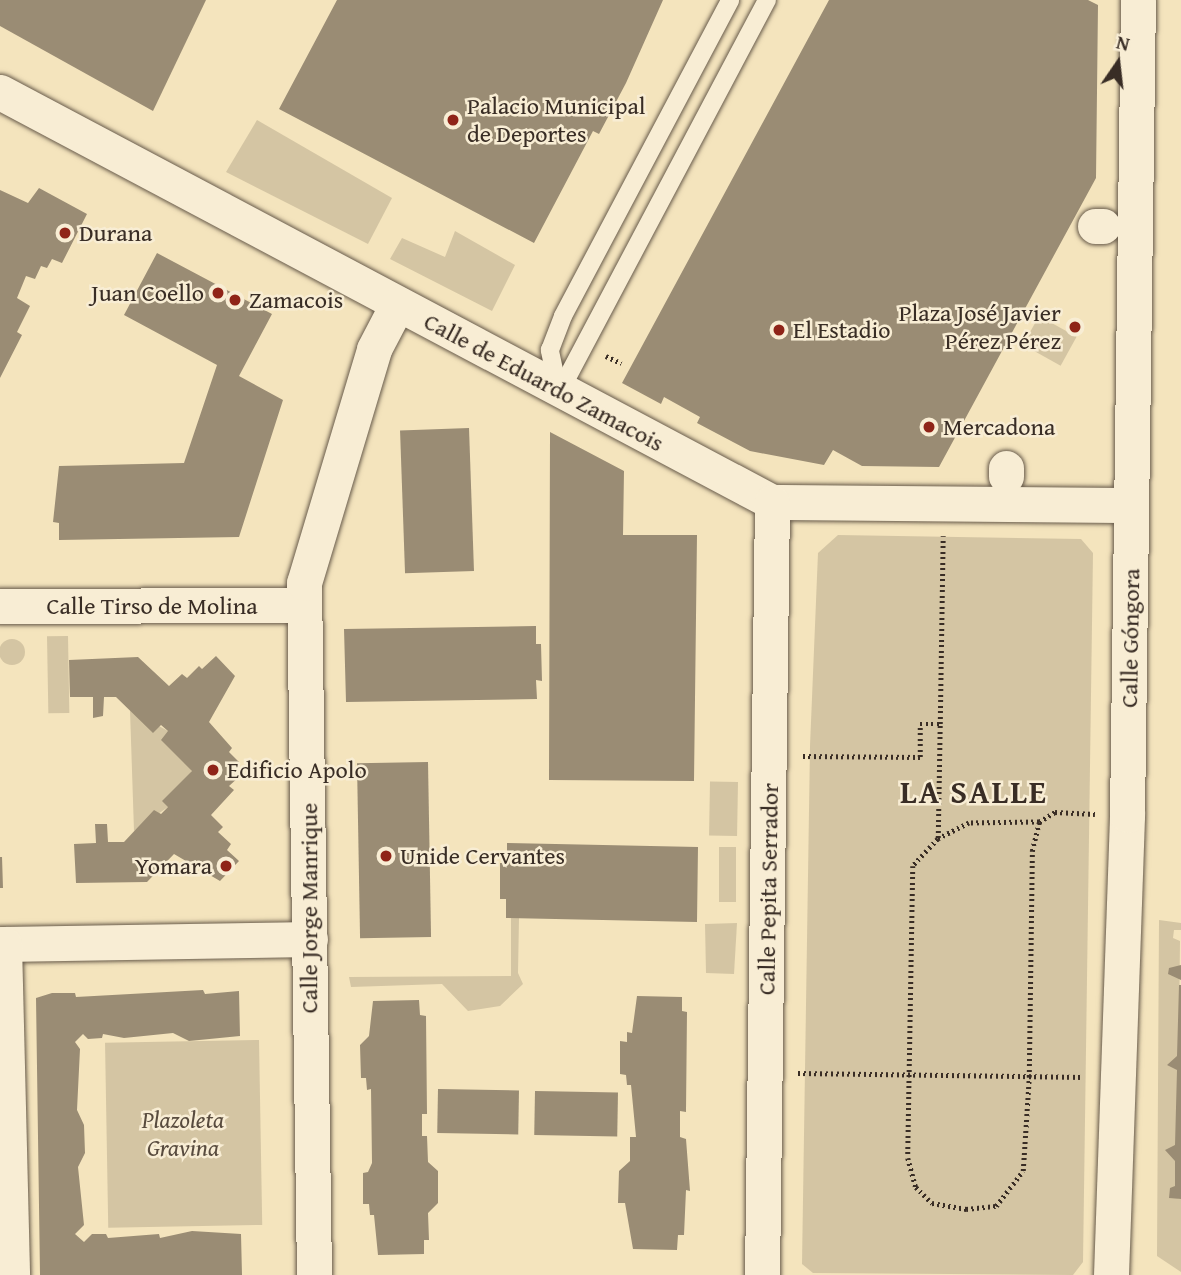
<!DOCTYPE html>
<html>
<head>
<meta charset="utf-8">
<style>
  body { margin:0 }
  #map { position:relative; width:1181px; height:1275px; overflow:hidden; background:#f4e4bd; font-family:"Gentium Book Plus",serif }
  div>[style] { position:absolute }
  .green>* { inset:0; background:#d4c5a3; transform-origin:0 0 }
  .round { border-radius:50% }
  .building>* { inset:0; background:#9a8c74; transform-origin:0 0 }
  .path>* { height:4.5px; margin-top:-2.25px; transform-origin:0; background:repeating-linear-gradient(90deg,#392d25 0 2px,transparent 0 5.5px) }
  .roads { filter:drop-shadow(0 0 2px #685b4b) drop-shadow(0 0 2px #685b4b) }
  .lane>* { height:18px; margin:-9px; padding:0 9px; transform-origin:9px; border-radius:9px; background:#f8edd4 }
  .street>* { height:35px; margin:-17.5px; padding:0 17.5px; transform-origin:17.5px; border-radius:17.5px; background:#f8edd4 }
  .dots>* { width:19px; height:19px; translate:-50% -50%; box-sizing:border-box; border:4px solid #f8edd4; border-radius:50% }
  span { translate:-50% -50%; white-space:nowrap; text-align:center; line-height:1.15; -webkit-text-stroke:5px #f8edd4; paint-order:stroke }
  .poi-label { font-size:24px; color:#392d25 }
  .left { translate:0 -50%; text-align:left }
  .right { translate:-100% -50%; text-align:right }
  .street-label { font-size:24px; color:#392d25 }
  .park-label { font-size:24px; color:#584b3e; font-style:italic }
  .district-label { font-size:32px; color:#392d25; font-weight:700; letter-spacing:2px }
  .north { position:absolute; left:1083px; top:28px; width:70px; height:70px; -webkit-text-stroke:5px #f8edd4; paint-order:stroke; rotate:14deg; font-size:19px; font-weight:700; line-height:28px; text-align:center; color:#392d25 }
  .north::after { content:''; display:block; margin:auto; width:24px; height:32px; background:#392d25; clip-path:polygon(50% 0,100% 100%,50% 72%,0 100%) }
</style>
</head>
<body>
<div id="map">
  <div class="green">
    <i style="clip-path:polygon(257px 120px,392px 198px,368px 244px,226px 172px)"></i>
    <i style="clip-path:polygon(455px 231px,515px 265px,492px 311px,390px 259px,402px 238px,445px 257px)"></i>
    <i style="left:1039px;top:316px;width:43px;height:33px;rotate:29deg"></i>
    <i style="clip-path:polygon(838px 535px,1081px 539px,1093px 553px,1083px 1262px,1073px 1275px,813px 1273px,802px 1264px,810px 746px,818px 553px)"></i>
    <i style="left:68px;top:636px;width:77px;height:21px;rotate:89deg"></i>
    <i class="round" style="left:-1px;top:639px;width:26px;height:26px"></i>
    <i style="clip-path:polygon(130px 710px,168px 731px,192px 771px,168px 807px,134px 831px)"></i>
    <i style="left:738px;top:782px;width:54px;height:28px;rotate:91deg"></i>
    <i style="left:719px;top:847px;width:17px;height:55px"></i>
    <i style="clip-path:polygon(511px 917px,519px 918px,518px 973px,523px 984px,500px 1006px,468px 1011px,442px 984px,351px 987px,349px 977px,511px 976px)"></i>
    <i style="clip-path:polygon(1159px 920px,1181px 923px,1181px 930px,1174px 930px,1173px 938px,1180px 941px,1177px 1198px,1181px 1199px,1181px 1272px,1157px 1256px)"></i>
    <i style="clip-path:polygon(737px 923px,734px 974px,706px 973px,705px 924px)"></i>
    <i style="left:259px;top:1040px;width:185px;height:154px;rotate:89deg"></i>
  </div>
  <div class="building">
    <i style="clip-path:polygon(0 0,206px 0,153px 111px,0 26px)"></i>
    <i style="clip-path:polygon(337px 0,663px 0,626px 83px,599px 134px,593px 131px,534px 243px,279px 109px)"></i>
    <i style="clip-path:polygon(829px 0,1088px 0,1098px 5px,1096px 178px,939px 467px,862px 466px,833px 450px,824px 465px,750px 451px,697px 423px,700px 417px,664px 397px,661px 404px,622px 383px)"></i>
    <i style="clip-path:polygon(39px 188px,87px 214px,62px 263px,52px 259px,47px 268px,41px 266px,35px 279px,26px 276px,17px 298px,30px 306px,17px 332px,22px 335px,0 378px,0 190px,28px 203px)"></i>
    <i style="clip-path:polygon(157px 253px,272px 314px,239px 376px,283px 400px,239px 537px,59px 540px,59px 523px,53px 522px,59px 466px,184px 463px,217px 365px,124px 315px)"></i>
    <i style="left:469px;top:428px;width:143px;height:69px;rotate:88deg"></i>
    <i style="clip-path:polygon(550px 432px,624px 471px,623px 535px,697px 535px,694px 781px,549px 780px)"></i>
    <i style="clip-path:polygon(536px 626px,536px 644px,541px 644px,542px 681px,536px 680px,537px 699px,346px 702px,344px 629px)"></i>
    <i style="clip-path:polygon(216px 656px,235px 676px,209px 722px,232px 748px,229px 752px,239px 762px,234px 769px,240px 776px,229px 786px,234px 790px,211px 815px,223px 827px,218px 832px,231px 844px,227px 850px,239px 861px,220px 881px,174px 854px,147px 882px,76px 883px,74px 844px,96px 843px,95px 824px,107px 824px,108px 842px,124px 842px,154px 810px,161px 814px,168px 807px,162px 801px,192px 771px,161px 740px,168px 731px,161px 725px,153px 733px,116px 697px,104px 697px,103px 716px,93px 718px,93px 697px,70px 697px,69px 660px,138px 657px,169px 686px,182px 674px,187px 678px,199px 666px,202px 669px)"></i>
    <i style="left:428px;top:762px;width:175px;height:71px;rotate:89deg"></i>
    <i style="clip-path:polygon(507px 843px,698px 847px,697px 922px,506px 918px,506px 899px,500px 899px,500px 863px,507px 863px)"></i>
    <i style="clip-path:polygon(0 857px,2px 857px,3px 888px,0 888px)"></i>
    <i style="clip-path:polygon(1181px 965px,1181px 980px,1168px 974px,1169px 968px)"></i>
    <i style="clip-path:polygon(1179px 985px,1181px 985px,1181px 1199px,1169px 1198px,1170px 1188px,1175px 1186px,1175px 1161px,1165px 1150px,1175px 1145px,1177px 1070px,1167px 1065px,1177px 1056px)"></i>
    <i style="clip-path:polygon(203px 990px,205px 994px,239px 991px,240px 1036px,189px 1041px,173px 1033px,124px 1038px,103px 1034px,102px 1038px,88px 1039px,83px 1034px,75px 1042px,80px 1049px,77px 1110px,84px 1125px,85px 1153px,78px 1167px,84px 1225px,75px 1234px,84px 1242px,92px 1234px,106px 1234px,108px 1238px,159px 1234px,160px 1238px,192px 1231px,241px 1234px,242px 1275px,40px 1275px,36px 998px,52px 993px,75px 993px,76px 997px)"></i>
    <i style="clip-path:polygon(637px 996px,682px 997px,682px 1011px,687px 1012px,686px 1112px,680px 1111px,680px 1137px,686px 1139px,690px 1191px,686px 1190px,684px 1235px,678px 1235px,677px 1250px,633px 1249px,625px 1203px,618px 1203px,619px 1171px,630px 1161px,630px 1137px,636px 1137px,631px 1085px,627px 1085px,626px 1075px,620px 1074px,620px 1041px,627px 1042px,627px 1032px,632px 1033px)"></i>
    <i style="clip-path:polygon(419px 1000px,420px 1015px,426px 1016px,427px 1114px,422px 1114px,422px 1136px,427px 1136px,428px 1162px,438px 1171px,438px 1203px,428px 1213px,429px 1240px,424px 1240px,424px 1254px,378px 1255px,374px 1215px,370px 1215px,369px 1204px,363px 1204px,363px 1173px,368px 1172px,372px 1163px,371px 1089px,367px 1090px,366px 1078px,361px 1078px,360px 1045px,369px 1036px,373px 1001px)"></i>
    <i style="left:438px;top:1089px;width:81px;height:44px;rotate:1deg"></i>
    <i style="left:535px;top:1091px;width:83px;height:44px;rotate:1deg"></i>
  </div>
  <div class="path">
    <i style="left:606px;top:356px;width:17px;rotate:25deg"></i>
    <i style="left:803px;top:756px;width:117px;rotate:0.5deg"></i>
    <i style="left:920px;top:757px;width:33px;rotate:-90deg"></i>
    <i style="left:920px;top:724px;width:20px"></i>
    <i style="left:940px;top:724px;width:188px;rotate:-89.1deg"></i>
    <i style="left:1039px;top:822px;width:70px;rotate:179.2deg"></i>
    <i style="left:969px;top:823px;width:35px;rotate:153deg"></i>
    <i style="left:938px;top:839px;width:37px;rotate:133deg"></i>
    <i style="left:913px;top:866px;width:292px;rotate:91deg"></i>
    <i style="left:908px;top:1158px;width:30px;rotate:75deg"></i>
    <i style="left:916px;top:1187px;width:23px;rotate:45deg"></i>
    <i style="left:932px;top:1203px;width:35px;rotate:10deg"></i>
    <i style="left:966px;top:1209px;width:30px;rotate:-6deg"></i>
    <i style="left:996px;top:1206px;width:44px;rotate:-52.4deg"></i>
    <i style="left:1023px;top:1171px;width:94px;rotate:-86.3deg"></i>
    <i style="left:1029px;top:1077px;width:226px;rotate:-89.2deg"></i>
    <i style="left:1032px;top:851px;width:30px;rotate:-76deg"></i>
    <i style="left:1039px;top:822px;width:19px;rotate:-32deg"></i>
    <i style="left:1055px;top:812px;width:40px;rotate:2.9deg"></i>
    <i style="left:938px;top:838px;width:114px;rotate:-89deg"></i>
    <i style="left:798px;top:1073px;width:285px;rotate:0.8deg"></i>
  </div>
  <div class="roads">
    <div class="lane">
      <i style="left:557px;top:384px;width:35px;rotate:-102deg"></i>
      <i style="left:550px;top:350px;width:36px;rotate:-69deg"></i>
      <i style="left:563px;top:316px;width:357px;rotate:-62.1deg"></i>
      <i style="left:560px;top:391px;width:442px;rotate:-62.1deg"></i>
    </div>
    <div class="street">
      <i style="left:0;top:92px;width:874px;rotate:27.97deg"></i>
      <i style="left:772px;top:502px;width:359px;rotate:0.5deg"></i>
      <i style="left:1095px;top:226px;width:8px"></i>
      <i style="left:1006px;top:468px;width:8px;rotate:90deg"></i>
      <i style="left:0;top:606px;width:304px;rotate:-0.2deg"></i>
      <i style="left:0;top:944px;width:310px;rotate:-0.9deg"></i>
      <i style="left:4px;top:944px;width:331px;rotate:88.6deg"></i>
      <i style="left:314px;top:1275px;width:692px;rotate:-90.83deg"></i>
      <i style="left:304px;top:583px;width:244px;rotate:-73.3deg"></i>
      <i style="left:374px;top:349px;width:50px;rotate:-62.4deg"></i>
      <i style="left:762px;top:1275px;width:773px;rotate:-89.26deg"></i>
      <i style="left:1111px;top:1275px;width:460px;rotate:-88deg"></i>
      <i style="left:1127px;top:815px;width:815px;rotate:-89.23deg"></i>
    </div>
  </div>
  <div class="dots">
    <i style="left:453px;top:120px;background:#8f2418"></i>
    <i style="left:65px;top:233px;background:#8f2418"></i>
    <i style="left:218px;top:293px;background:#8f2418"></i>
    <i style="left:235px;top:300px;background:#8f2418"></i>
    <i style="left:1075px;top:327px;background:#8f2418"></i>
    <i style="left:779px;top:330px;background:#8f2418"></i>
    <i style="left:929px;top:427px;background:#8f2418"></i>
    <i style="left:213px;top:770px;background:#8f2418"></i>
    <i style="left:386px;top:856px;background:#8f2418"></i>
    <i style="left:226px;top:866px;background:#8f2418"></i>
  </div>
  <div class="poi-label">
    <span class="left" style="left:467px;top:120px">Palacio Municipal<br>de Deportes</span>
    <span class="left" style="left:79px;top:233px">Durana</span>
    <span class="right" style="left:204px;top:293px">Juan Coello</span>
    <span class="left" style="left:249px;top:300px">Zamacois</span>
    <span class="right" style="left:1061px;top:327px">Plaza José Javier<br>Pérez Pérez</span>
    <span class="left" style="left:793px;top:330px">El Estadio</span>
    <span class="left" style="left:943px;top:427px">Mercadona</span>
    <span class="left" style="left:227px;top:770px">Edificio Apolo</span>
    <span class="left" style="left:400px;top:856px">Unide Cervantes</span>
    <span class="right" style="left:212px;top:866px">Yomara</span>
  </div>
  <div class="street-label">
    <span style="left:544px;top:382px;rotate:28deg">Calle de Eduardo Zamacois</span>
    <span style="left:152px;top:606px">Calle Tirso de Molina</span>
    <span style="left:1130px;top:638px;rotate:-89deg">Calle Góngora</span>
    <span style="left:768px;top:889px;rotate:-89deg">Calle Pepita Serrador</span>
    <span style="left:309px;top:908px;rotate:-90deg">Calle Jorge Manrique</span>
  </div>
  <div class="park-label">
    <span style="left:183px;top:1134px">Plazoleta<br>Gravina</span>
  </div>
  <div class="district-label">
    <span style="left:974px;top:792px">LA SALLE</span>
  </div>
  <div class="north">N</div>
</div>
</body>
</html>
